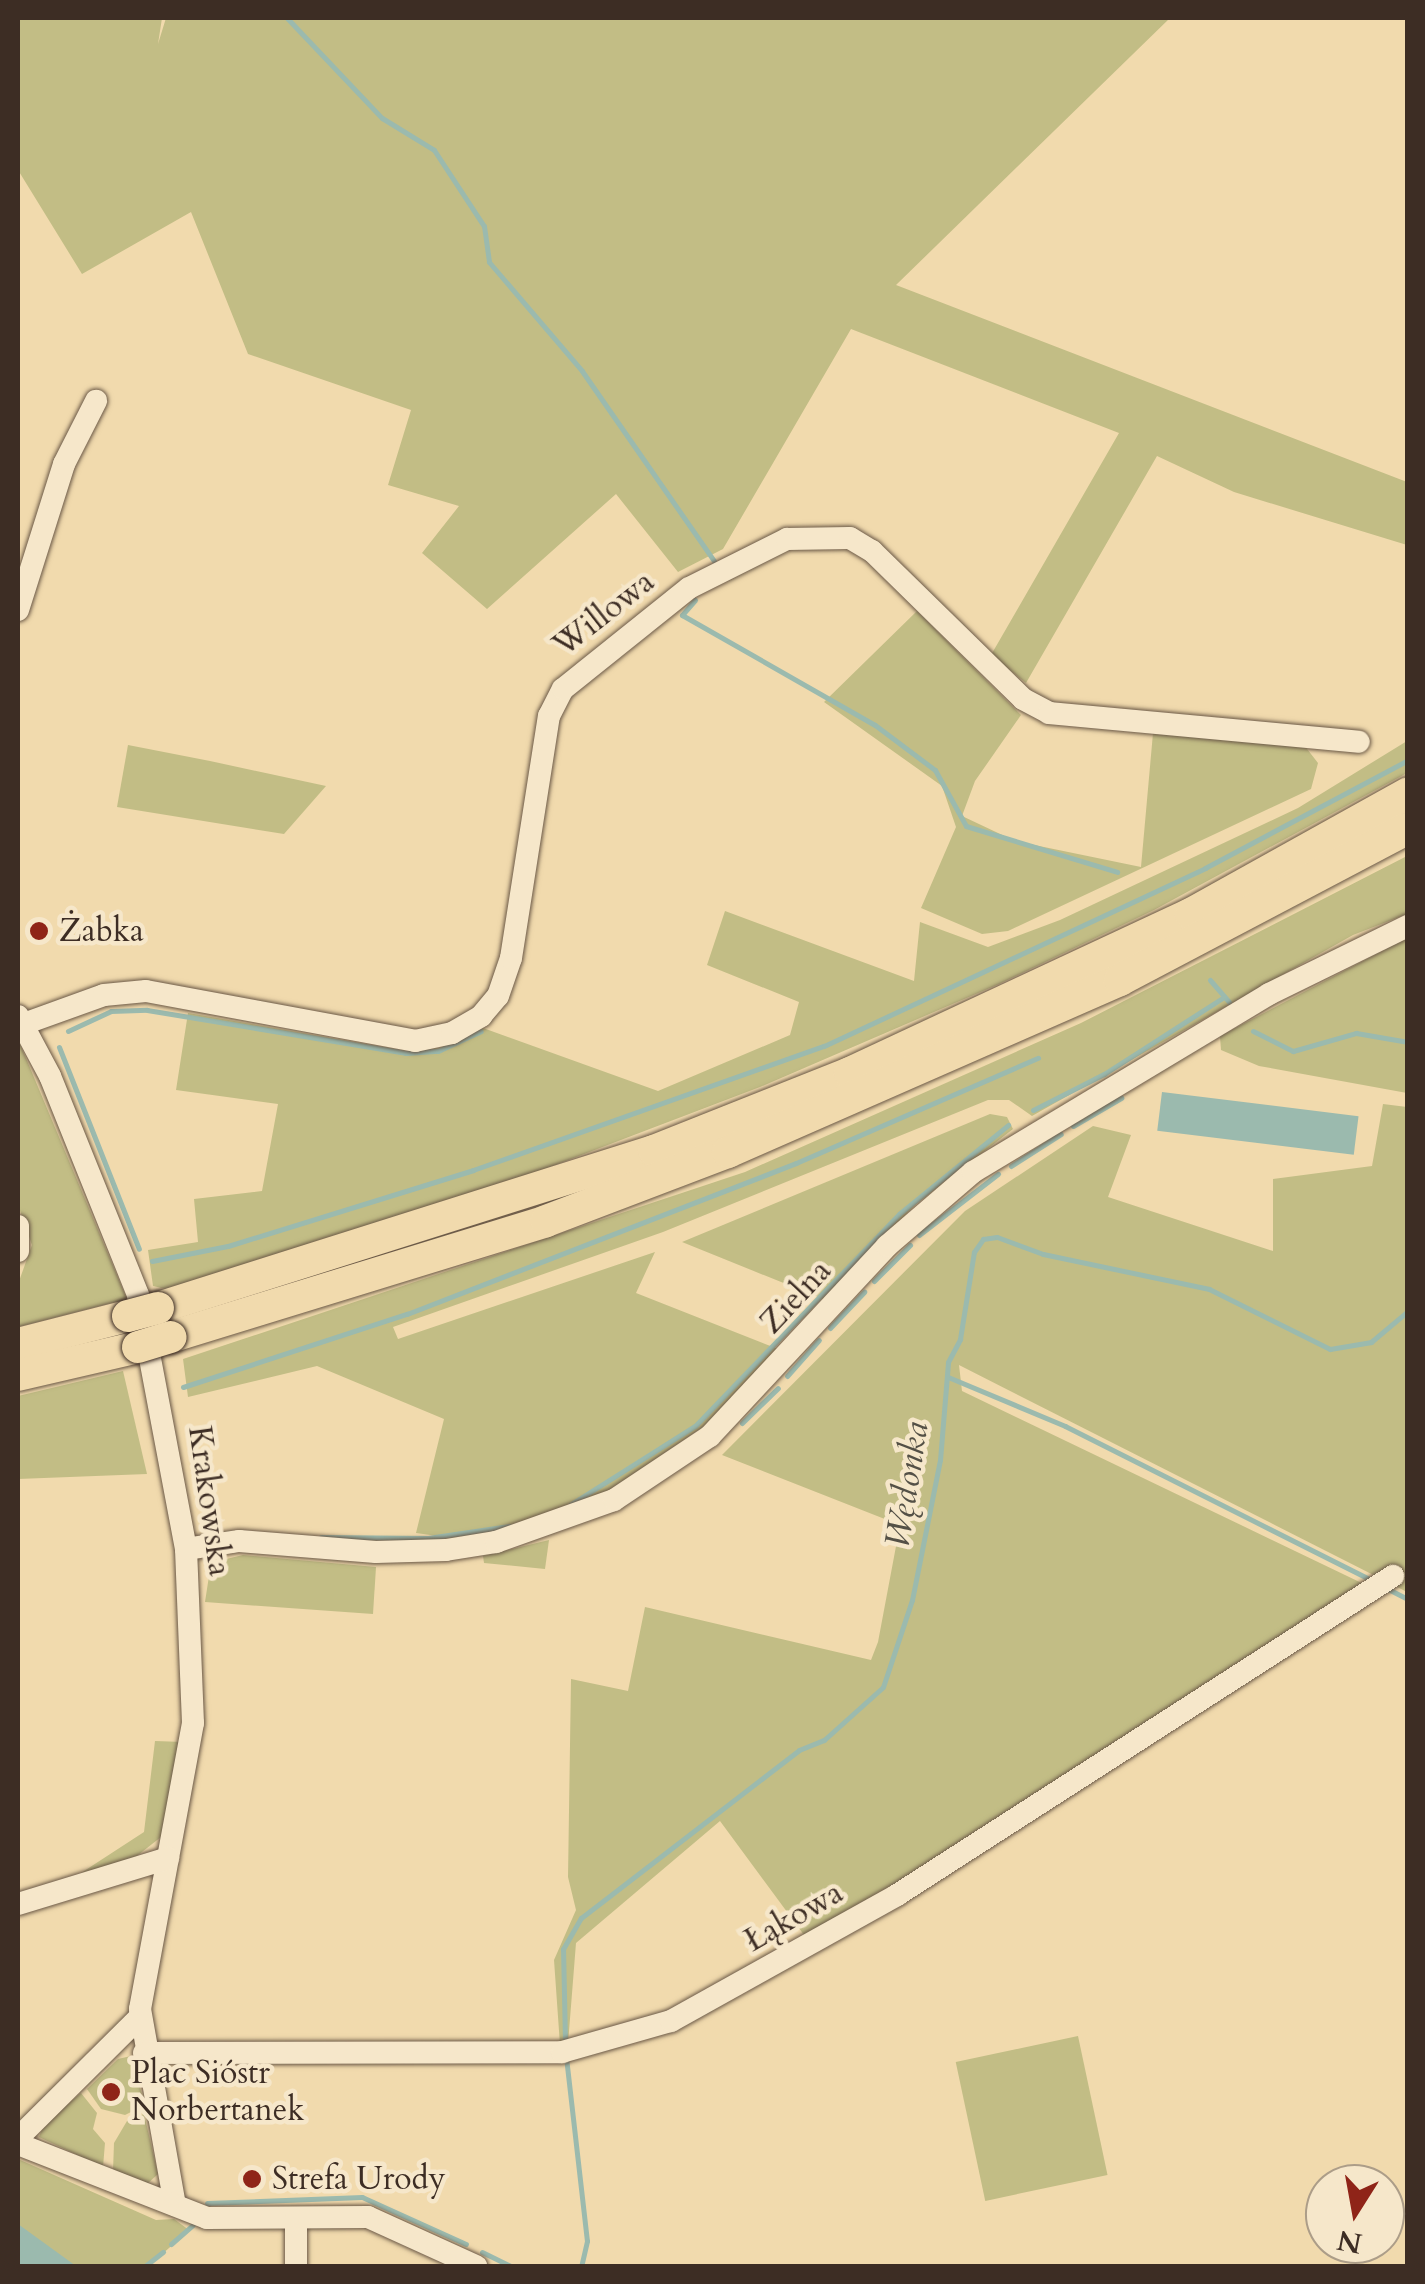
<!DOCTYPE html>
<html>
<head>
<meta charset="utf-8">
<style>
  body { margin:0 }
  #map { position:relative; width:1425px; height:2284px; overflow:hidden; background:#f1daad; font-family:Cardo,serif }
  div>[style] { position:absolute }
  .green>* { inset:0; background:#c2bd85; transform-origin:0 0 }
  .water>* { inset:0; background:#9bbaae; transform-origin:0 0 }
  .stream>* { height:5px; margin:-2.5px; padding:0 2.5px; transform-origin:2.5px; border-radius:2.5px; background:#9bbaae }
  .roads { filter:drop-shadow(0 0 2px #6a5846) drop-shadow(0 0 2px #6a5846) }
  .minor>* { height:22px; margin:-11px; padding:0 11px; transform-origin:11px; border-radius:11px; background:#f6e7ca }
  .highway>* { height:32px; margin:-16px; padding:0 16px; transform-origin:16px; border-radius:16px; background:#f1daad }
  .bridges { filter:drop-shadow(0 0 2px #3d2d24) drop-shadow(0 0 2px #3d2d24) }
  .highway-bridge>* { height:32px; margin:-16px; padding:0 16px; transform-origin:16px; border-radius:16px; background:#f1daad }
  .dots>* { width:28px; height:28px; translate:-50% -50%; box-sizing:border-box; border:5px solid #f6e7ca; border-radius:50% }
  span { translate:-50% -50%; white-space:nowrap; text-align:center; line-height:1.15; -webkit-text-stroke:9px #f6e7ca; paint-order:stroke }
  .street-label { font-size:32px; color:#3d2d24 }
  .poi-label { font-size:32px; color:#3d2d24 }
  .left { translate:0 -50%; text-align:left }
  .water-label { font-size:35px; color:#545046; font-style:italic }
  .frame { position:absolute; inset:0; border:20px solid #3d2d24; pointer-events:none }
  .north { position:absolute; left:1305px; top:2164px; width:100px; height:100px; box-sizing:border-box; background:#f6e7ca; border:2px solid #ac9d88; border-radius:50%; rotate:191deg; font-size:28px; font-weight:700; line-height:40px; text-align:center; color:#3d2d24 }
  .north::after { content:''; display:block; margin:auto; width:35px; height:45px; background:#8f2418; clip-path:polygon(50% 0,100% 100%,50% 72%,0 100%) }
</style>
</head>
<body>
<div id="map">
  <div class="green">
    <i style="clip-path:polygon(18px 18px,162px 18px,158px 44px,166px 18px,1170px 18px,896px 285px,1407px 482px,1407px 545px,1234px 492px,1157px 456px,1026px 683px,991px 655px,1119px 433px,851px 329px,723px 549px,678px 572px,616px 494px,487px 609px,422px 553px,459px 506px,388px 485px,411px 410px,248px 354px,191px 212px,82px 274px,18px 170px)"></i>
    <i style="clip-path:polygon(917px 611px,1021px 715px,975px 781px,962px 816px,1015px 841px,1141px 867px,1153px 733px,1304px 745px,1318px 763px,1311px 789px,1008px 931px,982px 934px,921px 908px,956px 827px,942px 786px,824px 702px)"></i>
    <i style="clip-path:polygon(1407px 741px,1407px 773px,1154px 910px,999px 984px,760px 1087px,508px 1183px,166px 1289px,153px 1286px,148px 1250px,198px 1242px,194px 1199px,262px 1191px,278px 1104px,176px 1090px,188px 1013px,406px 1051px,439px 1048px,483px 1028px,658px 1091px,790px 1035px,799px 1002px,707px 965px,725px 911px,914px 981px,920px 922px,988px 947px,1060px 920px,1298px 808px)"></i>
    <i style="clip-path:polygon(128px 745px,210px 761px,326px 786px,284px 834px,117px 807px)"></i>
    <i style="clip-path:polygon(1407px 856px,1407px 914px,1353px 935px,1032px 1116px,1009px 1100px,988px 1100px,663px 1232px,393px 1327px,398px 1339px,655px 1252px,636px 1293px,778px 1349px,703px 1427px,588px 1505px,526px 1527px,459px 1539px,416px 1533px,444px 1419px,317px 1366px,188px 1397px,183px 1359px,745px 1172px,1081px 1023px)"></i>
    <i style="clip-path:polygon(1407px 938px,1407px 1093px,1259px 1066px,1221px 1050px,1220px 1036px)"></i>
    <i style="clip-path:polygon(20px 1044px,127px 1299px,18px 1327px,18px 1284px,32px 1245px,18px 1205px)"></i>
    <i style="clip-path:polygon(1383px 1104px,1407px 1107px,1407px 1592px,959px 1365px,962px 1391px,1370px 1587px,807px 1939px,720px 1821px,576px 1943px,568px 2044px,560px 2045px,554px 1960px,576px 1910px,568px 1877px,571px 1679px,628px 1691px,645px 1607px,871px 1660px,878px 1642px,900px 1525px,722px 1455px,965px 1211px,1093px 1126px,1131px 1135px,1108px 1197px,1273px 1251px,1273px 1179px,1372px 1166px)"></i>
    <i style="clip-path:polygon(990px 1114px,1007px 1117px,1013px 1129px,915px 1205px,823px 1299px,682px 1242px)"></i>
    <i style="clip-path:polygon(123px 1371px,147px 1474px,18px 1479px,18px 1396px)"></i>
    <i style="clip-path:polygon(549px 1540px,545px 1569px,484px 1563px,483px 1556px)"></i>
    <i style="clip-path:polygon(243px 1555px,376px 1567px,373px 1614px,205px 1602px,209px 1576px,222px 1560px)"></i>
    <i style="clip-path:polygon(155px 1741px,183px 1742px,161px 1837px,133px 1859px,81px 1873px,144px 1832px)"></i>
    <i style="left:1078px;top:2036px;width:142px;height:125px;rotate:78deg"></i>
    <i style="clip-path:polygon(131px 2056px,145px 2105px,125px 2115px,101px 2109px,87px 2089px,118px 2059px)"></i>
    <i style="clip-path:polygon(81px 2093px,97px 2113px,93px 2129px,105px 2143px,103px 2167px,39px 2137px,44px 2124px)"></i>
    <i style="clip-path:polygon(144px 2114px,158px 2174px,146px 2185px,113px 2171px,114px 2143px,127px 2121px)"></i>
    <i style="clip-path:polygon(18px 2159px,156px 2220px,174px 2219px,189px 2230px,149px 2266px,18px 2266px)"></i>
  </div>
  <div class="water">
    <i style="left:1162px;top:1092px;width:198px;height:39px;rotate:7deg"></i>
    <i style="clip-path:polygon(18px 2224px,76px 2266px,18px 2266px)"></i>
  </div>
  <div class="stream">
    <i style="left:287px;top:18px;width:138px;rotate:46.5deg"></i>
    <i style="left:382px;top:118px;width:61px;rotate:31.6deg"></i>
    <i style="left:434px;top:150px;width:91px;rotate:56.7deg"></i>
    <i style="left:484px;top:226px;width:36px;rotate:82deg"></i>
    <i style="left:489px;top:262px;width:143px;rotate:49.5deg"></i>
    <i style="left:582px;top:371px;width:231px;rotate:55.2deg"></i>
    <i style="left:695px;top:600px;width:20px;rotate:131deg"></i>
    <i style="left:682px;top:615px;width:222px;rotate:29.7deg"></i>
    <i style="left:875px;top:725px;width:75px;rotate:36.9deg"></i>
    <i style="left:935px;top:770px;width:64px;rotate:61deg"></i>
    <i style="left:966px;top:826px;width:158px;rotate:16.9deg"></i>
    <i style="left:1210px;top:980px;width:29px;rotate:49deg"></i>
    <i style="left:68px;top:1031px;width:47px;rotate:-24.9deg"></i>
    <i style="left:111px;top:1011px;width:36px;rotate:-2deg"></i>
    <i style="left:147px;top:1010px;width:263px;rotate:9.4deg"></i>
    <i style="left:406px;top:1053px;width:32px;rotate:-4deg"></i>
    <i style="left:438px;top:1051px;width:47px;rotate:-24.9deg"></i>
    <i style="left:1253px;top:1031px;width:45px;rotate:26.6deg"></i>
    <i style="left:1293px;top:1051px;width:66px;rotate:-15.9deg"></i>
    <i style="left:1356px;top:1033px;width:53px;rotate:9.8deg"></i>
    <i style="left:59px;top:1047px;width:217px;rotate:68.4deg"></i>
    <i style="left:1033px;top:1110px;width:80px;rotate:-26.9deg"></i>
    <i style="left:1104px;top:1074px;width:143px;rotate:-32.7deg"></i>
    <i style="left:1073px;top:1126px;width:56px;rotate:-30.3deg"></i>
    <i style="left:1011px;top:1166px;width:59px;rotate:-32.6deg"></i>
    <i style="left:919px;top:1235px;width:100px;rotate:-37.7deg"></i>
    <i style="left:152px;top:1261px;width:77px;rotate:-11.2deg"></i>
    <i style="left:228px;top:1246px;width:257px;rotate:-17.2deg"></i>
    <i style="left:473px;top:1170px;width:372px;rotate:-19.5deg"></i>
    <i style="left:824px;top:1046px;width:421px;rotate:-25deg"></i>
    <i style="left:1205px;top:868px;width:230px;rotate:-28deg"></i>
    <i style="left:874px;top:1281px;width:51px;rotate:-45deg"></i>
    <i style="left:830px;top:1328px;width:50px;rotate:-46.6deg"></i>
    <i style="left:787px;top:1376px;width:48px;rotate:-48.4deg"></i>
    <i style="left:948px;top:1377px;width:127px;rotate:22.7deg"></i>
    <i style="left:1065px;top:1426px;width:345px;rotate:26.7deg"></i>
    <i style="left:183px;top:1387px;width:236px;rotate:-18.1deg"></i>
    <i style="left:407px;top:1314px;width:417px;rotate:-21.2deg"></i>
    <i style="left:796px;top:1163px;width:264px;rotate:-23.5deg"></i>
    <i style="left:742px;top:1423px;width:50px;rotate:-44.2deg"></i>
    <i style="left:571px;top:1504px;width:146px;rotate:-32.2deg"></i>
    <i style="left:695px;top:1426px;width:294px;rotate:-46.1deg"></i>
    <i style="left:899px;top:1214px;width:141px;rotate:-39.2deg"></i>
    <i style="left:321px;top:1537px;width:107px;rotate:0.5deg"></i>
    <i style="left:428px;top:1538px;width:82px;rotate:-8.4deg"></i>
    <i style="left:1388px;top:1589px;width:22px;rotate:27deg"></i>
    <i style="left:565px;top:2042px;width:93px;rotate:-91.2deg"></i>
    <i style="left:563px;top:1949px;width:36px;rotate:-60deg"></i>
    <i style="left:581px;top:1918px;width:275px;rotate:-37.6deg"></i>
    <i style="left:799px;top:1750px;width:27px;rotate:-22deg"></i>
    <i style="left:824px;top:1740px;width:79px;rotate:-41.9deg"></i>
    <i style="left:883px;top:1687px;width:92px;rotate:-71.6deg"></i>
    <i style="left:912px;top:1600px;width:143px;rotate:-78.7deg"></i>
    <i style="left:940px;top:1460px;width:98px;rotate:-85.3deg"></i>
    <i style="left:948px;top:1362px;width:26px;rotate:-62deg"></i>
    <i style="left:960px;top:1339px;width:88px;rotate:-80.9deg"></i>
    <i style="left:974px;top:1252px;width:16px;rotate:-55deg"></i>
    <i style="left:983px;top:1239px;width:14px;rotate:-8deg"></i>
    <i style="left:997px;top:1237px;width:49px;rotate:20.3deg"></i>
    <i style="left:1043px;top:1254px;width:170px;rotate:11.9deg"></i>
    <i style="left:1209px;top:1289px;width:135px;rotate:26.4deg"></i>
    <i style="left:1330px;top:1349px;width:42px;rotate:-9.7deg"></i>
    <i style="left:1371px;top:1342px;width:48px;rotate:-40deg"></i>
    <i style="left:566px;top:2057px;width:185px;rotate:83.5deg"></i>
    <i style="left:587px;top:2241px;width:26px;rotate:103deg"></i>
    <i style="left:207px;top:2203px;width:155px;rotate:-2.2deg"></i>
    <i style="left:362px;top:2197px;width:114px;rotate:24.3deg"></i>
    <i style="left:171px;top:2244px;width:29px;rotate:-41deg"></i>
    <i style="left:482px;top:2252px;width:32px;rotate:26deg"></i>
    <i style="left:145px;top:2266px;width:23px;rotate:-38deg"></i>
  </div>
  <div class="roads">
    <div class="minor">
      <i style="left:18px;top:610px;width:153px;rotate:-72.5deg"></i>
      <i style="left:64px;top:464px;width:71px;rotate:-63.1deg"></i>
      <i style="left:18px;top:1016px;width:68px;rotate:61.9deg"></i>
      <i style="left:50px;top:1076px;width:236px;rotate:68.1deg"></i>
      <i style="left:138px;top:1295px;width:258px;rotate:79.3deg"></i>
      <i style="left:186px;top:1549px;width:174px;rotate:87.7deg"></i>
      <i style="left:193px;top:1723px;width:291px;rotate:100.5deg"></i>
      <i style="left:140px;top:2009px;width:199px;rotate:79.9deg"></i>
      <i style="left:18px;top:1026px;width:91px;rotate:-19.8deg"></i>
      <i style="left:104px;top:995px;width:42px;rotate:-5.4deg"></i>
      <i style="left:146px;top:991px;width:274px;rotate:10.5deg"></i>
      <i style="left:415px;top:1041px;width:38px;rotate:-12deg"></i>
      <i style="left:452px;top:1033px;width:34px;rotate:-30deg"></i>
      <i style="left:481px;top:1016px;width:26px;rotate:-50deg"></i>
      <i style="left:498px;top:996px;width:40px;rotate:-71.1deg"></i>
      <i style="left:511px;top:958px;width:245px;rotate:-81.1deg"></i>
      <i style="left:549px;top:716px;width:30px;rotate:-63deg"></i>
      <i style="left:563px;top:689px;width:161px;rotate:-38.7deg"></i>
      <i style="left:689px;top:588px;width:110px;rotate:-26.6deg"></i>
      <i style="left:787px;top:539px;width:63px;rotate:-0.9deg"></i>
      <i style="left:850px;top:538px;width:26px;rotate:31deg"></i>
      <i style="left:872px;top:551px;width:211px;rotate:44.4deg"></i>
      <i style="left:1023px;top:699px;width:30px;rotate:28deg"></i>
      <i style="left:1049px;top:713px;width:311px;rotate:5.3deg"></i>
      <i style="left:18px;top:1226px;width:25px;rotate:90deg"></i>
      <i style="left:186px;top:1549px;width:54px;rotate:-8.6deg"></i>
      <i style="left:239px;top:1541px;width:137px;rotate:4.6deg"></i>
      <i style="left:376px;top:1552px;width:70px;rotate:-1.6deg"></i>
      <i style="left:446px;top:1550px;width:51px;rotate:-9.1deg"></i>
      <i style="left:496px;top:1542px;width:125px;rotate:-19.6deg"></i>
      <i style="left:614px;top:1500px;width:115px;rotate:-33.7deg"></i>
      <i style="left:710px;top:1436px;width:260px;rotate:-47deg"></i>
      <i style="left:887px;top:1246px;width:113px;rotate:-40.7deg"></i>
      <i style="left:973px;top:1172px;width:345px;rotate:-31deg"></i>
      <i style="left:1269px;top:994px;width:155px;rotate:-26.1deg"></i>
      <i style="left:18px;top:1904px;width:157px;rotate:-17deg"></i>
      <i style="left:144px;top:2053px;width:418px;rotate:-0.1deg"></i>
      <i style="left:562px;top:2052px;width:113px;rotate:-15.9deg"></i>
      <i style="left:671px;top:2021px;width:259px;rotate:-29.1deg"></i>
      <i style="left:897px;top:1895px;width:590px;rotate:-32.75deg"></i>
      <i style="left:18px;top:2138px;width:172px;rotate:-44.8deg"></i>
      <i style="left:18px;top:2144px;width:203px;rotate:21.4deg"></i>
      <i style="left:207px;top:2218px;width:161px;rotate:-0.4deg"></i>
      <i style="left:368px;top:2217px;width:119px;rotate:24.4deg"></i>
      <i style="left:296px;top:2266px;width:48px;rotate:-90deg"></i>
    </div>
    <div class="highway">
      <i style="left:158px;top:1308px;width:520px;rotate:-17.56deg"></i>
      <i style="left:654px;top:1151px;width:211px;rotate:-21.7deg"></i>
      <i style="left:850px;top:1073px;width:376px;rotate:-25deg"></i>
      <i style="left:1191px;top:914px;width:248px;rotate:-29.1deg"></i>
      <i style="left:170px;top:1337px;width:393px;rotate:-17.1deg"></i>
      <i style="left:546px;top:1221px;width:195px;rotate:-20.8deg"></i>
      <i style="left:728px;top:1152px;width:428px;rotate:-23.7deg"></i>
      <i style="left:1120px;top:980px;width:326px;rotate:-27.8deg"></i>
      <i style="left:18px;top:1344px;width:114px;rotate:-14.3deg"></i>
      <i style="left:18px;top:1375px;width:123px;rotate:-13.1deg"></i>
    </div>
  </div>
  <div class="bridges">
    <div class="highway-bridge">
      <i style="left:128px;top:1316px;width:31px;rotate:-15deg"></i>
      <i style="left:138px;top:1347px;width:34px;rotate:-17deg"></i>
    </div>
  </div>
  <div class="dots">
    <i style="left:39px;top:931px;background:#8f2418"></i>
    <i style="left:111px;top:2092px;background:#8f2418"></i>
    <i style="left:252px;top:2179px;background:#8f2418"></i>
  </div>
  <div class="street-label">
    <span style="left:604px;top:614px;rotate:-38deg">Willowa</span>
    <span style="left:796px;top:1297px;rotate:-47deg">Zielna</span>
    <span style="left:209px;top:1501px;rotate:82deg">Krakowska</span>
    <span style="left:794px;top:1917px;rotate:-30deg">Łąkowa</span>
  </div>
  <div class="poi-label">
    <span class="left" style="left:59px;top:931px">Żabka</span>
    <span class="left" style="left:131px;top:2092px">Plac Sióstr<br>Norbertanek</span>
    <span class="left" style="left:272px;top:2179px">Strefa Urody</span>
  </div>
  <div class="water-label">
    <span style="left:907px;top:1485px;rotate:-81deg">Wędonka</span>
  </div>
  <div class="frame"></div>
  <div class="north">N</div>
</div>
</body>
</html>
